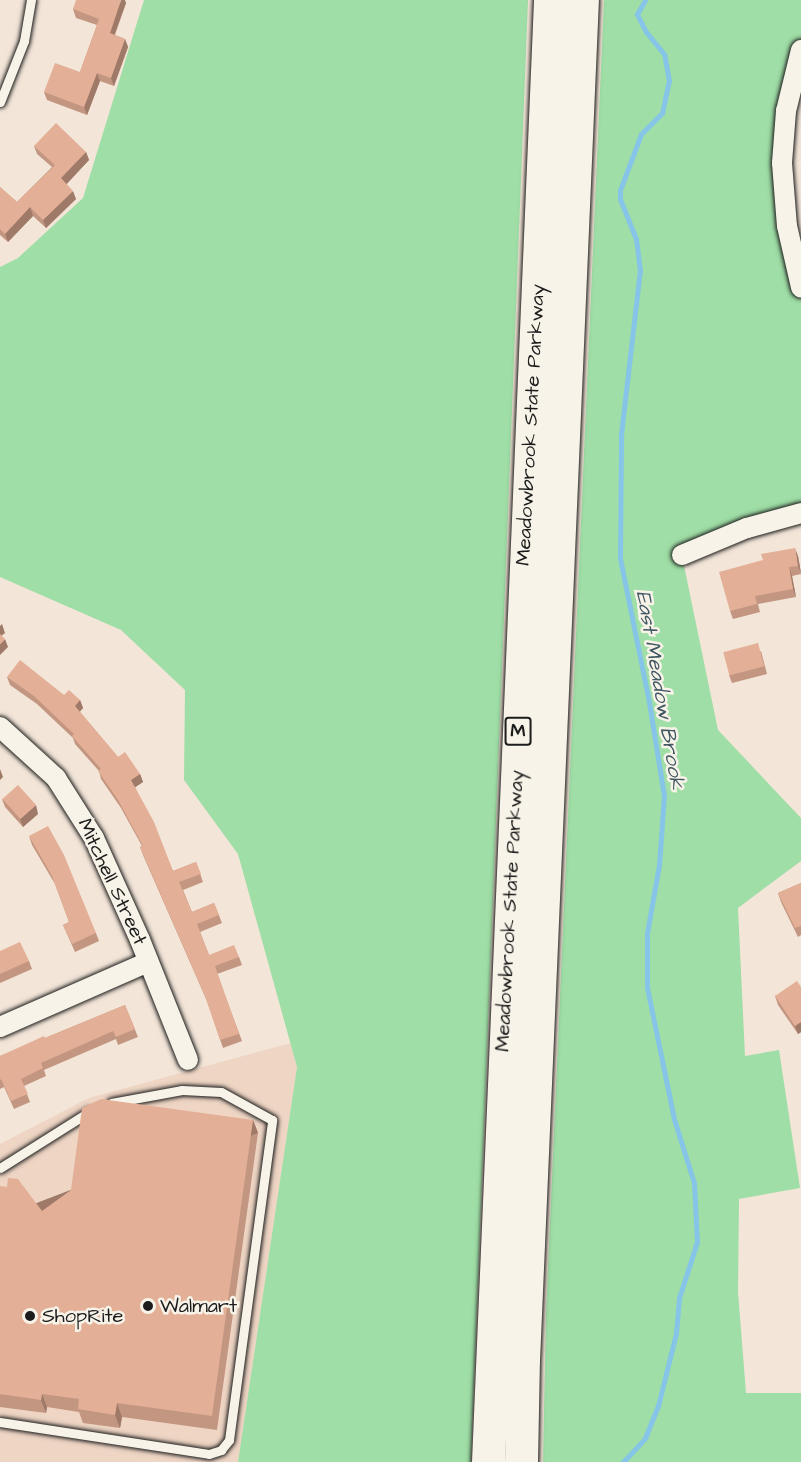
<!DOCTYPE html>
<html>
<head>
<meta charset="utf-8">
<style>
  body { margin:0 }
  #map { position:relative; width:801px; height:1462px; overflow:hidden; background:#f3e5d8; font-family:"Architects Daughter",sans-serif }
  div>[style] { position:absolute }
  .built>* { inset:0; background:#eed5c4 }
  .green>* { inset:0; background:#9fdea6 }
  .stream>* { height:5px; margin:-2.5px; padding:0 2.5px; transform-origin:2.5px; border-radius:2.5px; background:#86c5e7 }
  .roads { filter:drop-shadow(0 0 2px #1c1c1c) drop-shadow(0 0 2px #1c1c1c) }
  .service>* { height:9px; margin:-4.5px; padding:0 4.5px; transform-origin:4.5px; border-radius:4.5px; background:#f7f3e8 }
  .minor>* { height:20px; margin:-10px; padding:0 10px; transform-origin:10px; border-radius:10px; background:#f7f3e8 }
  .motorway>* { height:33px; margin:-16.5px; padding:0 16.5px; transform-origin:16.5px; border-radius:16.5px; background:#f7f3e8 }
  .wall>* { inset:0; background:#c39681 }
  .shaded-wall>* { inset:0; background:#9f7a69; transform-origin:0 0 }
  .building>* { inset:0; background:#e3af96; transform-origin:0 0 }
  .dots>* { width:16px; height:16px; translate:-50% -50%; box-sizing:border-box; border:3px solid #f7f3e8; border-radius:50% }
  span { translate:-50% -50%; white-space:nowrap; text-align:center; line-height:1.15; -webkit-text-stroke:5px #f7f3e8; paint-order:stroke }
  .shield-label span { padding:2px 4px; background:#f7f3e8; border:2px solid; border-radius:4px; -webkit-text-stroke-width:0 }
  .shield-label { font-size:18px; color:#1c1c1c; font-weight:700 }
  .street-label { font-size:20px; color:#1c1c1c }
  .poi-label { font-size:20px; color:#1c1c1c }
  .left { translate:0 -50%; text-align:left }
  .water-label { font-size:21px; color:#415763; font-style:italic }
</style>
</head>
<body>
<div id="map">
  <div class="built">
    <i style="clip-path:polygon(291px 1043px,297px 1067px,238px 1462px,0 1462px,0 1144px,89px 1098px)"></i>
  </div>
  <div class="green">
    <i style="clip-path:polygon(144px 0,528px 0,471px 1462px,238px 1462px,297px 1067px,238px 854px,184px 780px,185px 690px,121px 630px,0 577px,0 267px,18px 258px,83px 198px)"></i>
    <i style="clip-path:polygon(604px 0,801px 0,801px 50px,786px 111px,801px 287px,801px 513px,682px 556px,718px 730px,801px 818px,801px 861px,738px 908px,745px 1056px,779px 1050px,800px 1188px,739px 1199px,738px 1292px,746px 1393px,801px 1393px,801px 1462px,543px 1462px,546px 1314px)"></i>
  </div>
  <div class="stream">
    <i style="left:623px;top:1462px;width:33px;rotate:-47deg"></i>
    <i style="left:645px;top:1438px;width:35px;rotate:-68deg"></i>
    <i style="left:658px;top:1406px;width:75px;rotate:-76.1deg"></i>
    <i style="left:676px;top:1333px;width:35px;rotate:-85deg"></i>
    <i style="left:679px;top:1298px;width:59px;rotate:-72.2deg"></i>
    <i style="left:697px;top:1242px;width:59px;rotate:-92.9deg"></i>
    <i style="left:694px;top:1183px;width:67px;rotate:-107.4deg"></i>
    <i style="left:674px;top:1119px;width:135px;rotate:-101.6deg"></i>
    <i style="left:647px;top:987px;width:54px;rotate:-90deg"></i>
    <i style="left:647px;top:933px;width:69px;rotate:-80deg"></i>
    <i style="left:659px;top:865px;width:69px;rotate:-85.9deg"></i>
    <i style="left:664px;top:796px;width:95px;rotate:-99.1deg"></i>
    <i style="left:649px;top:702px;width:147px;rotate:-101.4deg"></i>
    <i style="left:620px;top:558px;width:124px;rotate:-89.5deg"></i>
    <i style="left:621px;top:434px;width:164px;rotate:-83.4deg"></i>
    <i style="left:640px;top:271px;width:32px;rotate:-97deg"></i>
    <i style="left:636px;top:239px;width:43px;rotate:-111.8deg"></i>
    <i style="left:620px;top:199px;width:9px;rotate:-90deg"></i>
    <i style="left:620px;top:190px;width:60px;rotate:-69.4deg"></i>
    <i style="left:641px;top:134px;width:30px;rotate:-45deg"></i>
    <i style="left:662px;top:113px;width:33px;rotate:-78deg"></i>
    <i style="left:669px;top:81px;width:27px;rotate:-100deg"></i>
    <i style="left:664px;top:54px;width:28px;rotate:-129deg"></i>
    <i style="left:646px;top:32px;width:20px;rotate:-117deg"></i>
    <i style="left:637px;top:14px;width:16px;rotate:-60deg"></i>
  </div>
  <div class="roads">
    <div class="service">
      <i style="left:0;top:102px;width:66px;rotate:-68.5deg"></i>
      <i style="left:24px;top:41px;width:42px;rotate:-80.3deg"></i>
      <i style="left:0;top:1168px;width:105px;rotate:-32.2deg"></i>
      <i style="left:0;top:1422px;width:211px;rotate:8.7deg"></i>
      <i style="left:209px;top:1454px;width:13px;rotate:-18deg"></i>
      <i style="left:221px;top:1450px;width:13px;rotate:-51deg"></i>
      <i style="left:229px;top:1440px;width:323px;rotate:-82.3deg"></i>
      <i style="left:272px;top:1120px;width:58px;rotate:-151.2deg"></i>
      <i style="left:221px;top:1092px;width:39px;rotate:-177deg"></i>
      <i style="left:182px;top:1090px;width:72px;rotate:169.6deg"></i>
    </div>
    <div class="minor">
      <i style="left:801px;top:50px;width:63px;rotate:103.8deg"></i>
      <i style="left:786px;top:111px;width:52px;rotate:94.4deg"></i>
      <i style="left:782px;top:163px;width:63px;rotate:85.5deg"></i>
      <i style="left:787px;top:226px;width:63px;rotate:77.1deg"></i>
      <i style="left:682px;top:555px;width:70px;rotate:-22.6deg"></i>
      <i style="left:747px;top:528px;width:56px;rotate:-15.5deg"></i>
      <i style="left:0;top:727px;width:76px;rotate:42.3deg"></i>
      <i style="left:56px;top:778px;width:71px;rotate:57.7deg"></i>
      <i style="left:94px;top:838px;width:112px;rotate:65.7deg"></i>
      <i style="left:140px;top:940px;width:129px;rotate:68.2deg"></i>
      <i style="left:0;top:1027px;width:162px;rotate:-23.7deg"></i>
    </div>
    <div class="motorway">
      <i style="left:488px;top:1462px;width:1463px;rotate:-87.57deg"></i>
      <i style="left:521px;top:1462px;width:102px;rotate:-88.9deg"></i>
      <i style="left:523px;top:1360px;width:1361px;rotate:-87.52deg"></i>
    </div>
  </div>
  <div class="wall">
    <i style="clip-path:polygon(126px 3px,115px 35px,125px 39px,128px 47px,114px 86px,100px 81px,87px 115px,47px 100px,44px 92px,80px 72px,97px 25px,76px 18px,73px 9px)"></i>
    <i style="clip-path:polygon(34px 146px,86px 152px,89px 160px,66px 184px,76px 199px,46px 228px,33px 216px,8px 242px,0 235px,0 187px,17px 202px,52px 167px,37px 154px)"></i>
    <i style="clip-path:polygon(798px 556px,801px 574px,792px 576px,796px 597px,758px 604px,760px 612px,733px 619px,730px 611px)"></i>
    <i style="clip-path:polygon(761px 651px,767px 674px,732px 683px,729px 675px)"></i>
    <i style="clip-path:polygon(7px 677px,80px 700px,83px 708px,80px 712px,118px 757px,140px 774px,143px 782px,135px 787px,173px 871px,196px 862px,203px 882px,183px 890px,192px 912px,214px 903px,222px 923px,200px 932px,209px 955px,239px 957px,242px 965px,217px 974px,242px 1041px,223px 1048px,207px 1001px,143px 855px,140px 847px,142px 846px,121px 808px,101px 779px,99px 771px,75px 744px,73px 738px,37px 704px,10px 685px)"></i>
    <i style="clip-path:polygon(2px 799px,38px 814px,23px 827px,5px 807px)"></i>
    <i style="clip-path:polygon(29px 836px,96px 933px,99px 941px,75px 952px,63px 925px,69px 922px,55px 884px,32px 845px)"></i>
    <i style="clip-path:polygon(801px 883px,801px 935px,798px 937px,781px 902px,778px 893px)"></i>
    <i style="clip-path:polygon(0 951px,29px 961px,32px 969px,0 983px)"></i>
    <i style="clip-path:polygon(801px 987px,801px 1032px,798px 1034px,778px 1005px,775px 996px)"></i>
    <i style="clip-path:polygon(125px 1005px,138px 1037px,118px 1045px,116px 1039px,44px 1070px,46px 1076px,24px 1086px,30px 1102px,14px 1109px,4px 1087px,0 1089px,0 1056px,45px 1038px)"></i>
    <i style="clip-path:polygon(253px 1120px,258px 1133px,217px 1430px,122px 1417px,120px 1428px,83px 1423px,79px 1412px,47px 1407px,46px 1413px,0 1407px,0 1186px,42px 1211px)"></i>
  </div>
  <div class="shaded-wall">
    <i style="clip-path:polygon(121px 0,125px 0,126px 3px,112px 41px,110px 33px)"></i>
    <i style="clip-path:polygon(125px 39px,128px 47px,114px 86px,111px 78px)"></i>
    <i style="clip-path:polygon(97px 73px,100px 81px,87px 115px,84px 107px)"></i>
    <i style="clip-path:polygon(86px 152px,89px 160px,64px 187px,61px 178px)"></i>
    <i style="clip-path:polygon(73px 191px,76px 199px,46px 228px,43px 220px)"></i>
    <i style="clip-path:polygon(30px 207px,33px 216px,8px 242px,5px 234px)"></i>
    <i style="clip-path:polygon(795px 548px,798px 556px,801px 573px,798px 566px)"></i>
    <i style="clip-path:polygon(789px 567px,792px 576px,796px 597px,793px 589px)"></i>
    <i style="clip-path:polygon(2px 624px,5px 633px,0 637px,0 626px)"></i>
    <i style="clip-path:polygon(5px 639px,8px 647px,0 655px,0 644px)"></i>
    <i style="clip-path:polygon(80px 700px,83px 708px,77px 714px,75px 706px)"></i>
    <i style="clip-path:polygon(0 769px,3px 777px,0 780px)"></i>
    <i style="clip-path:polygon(140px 774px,143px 782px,134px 788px,131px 780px)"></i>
    <i style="clip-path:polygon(36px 805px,38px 814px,23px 827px,20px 819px)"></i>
    <i style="clip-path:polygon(801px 1022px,801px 1032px,798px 1034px,795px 1026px)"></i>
    <i style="left:253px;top:1120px;width:14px;height:299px;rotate:69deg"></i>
    <i style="clip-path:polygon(42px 1394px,47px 1407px,46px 1413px,41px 1400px)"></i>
    <i style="clip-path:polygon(117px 1403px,122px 1417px,120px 1428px,115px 1415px)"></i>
  </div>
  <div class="building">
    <i style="clip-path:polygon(76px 0,121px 0,110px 33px,125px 39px,111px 78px,97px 73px,84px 107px,44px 92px,55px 63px,80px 72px,99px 19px,73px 9px)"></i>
    <i style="clip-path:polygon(56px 123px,86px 152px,61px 178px,73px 191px,43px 220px,30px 207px,5px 234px,0 229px,0 187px,17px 202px,55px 165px,34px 146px)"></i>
    <i style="clip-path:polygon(795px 548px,798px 566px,789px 567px,793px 589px,755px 596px,757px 604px,730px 611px,719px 572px,763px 560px,761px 554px)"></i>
    <i style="clip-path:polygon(0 634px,5px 639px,0 644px)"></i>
    <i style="left:758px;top:643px;width:24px;height:36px;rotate:75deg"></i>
    <i style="clip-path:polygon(20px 660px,64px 695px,69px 690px,80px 700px,75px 706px,118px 757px,125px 752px,140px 774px,131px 780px,154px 822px,173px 871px,196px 862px,201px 874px,179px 882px,192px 912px,214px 903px,219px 915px,197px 924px,209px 955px,234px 945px,239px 957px,215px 966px,239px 1034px,220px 1040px,205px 996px,140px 847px,143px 846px,118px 800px,98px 771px,101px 769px,72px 736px,74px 734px,34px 696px,7px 677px)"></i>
    <i style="left:18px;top:785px;width:27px;height:21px;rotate:48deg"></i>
    <i style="clip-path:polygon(48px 826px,64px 855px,96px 933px,72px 944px,63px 925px,69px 922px,52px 876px,29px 836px)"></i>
    <i style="clip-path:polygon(801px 883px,801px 926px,795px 928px,778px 893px)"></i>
    <i style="clip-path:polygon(20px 942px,29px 961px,0 974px,0 951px)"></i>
    <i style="clip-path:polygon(797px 981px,801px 987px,801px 1022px,795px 1026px,775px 996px)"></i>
    <i style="clip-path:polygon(125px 1005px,135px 1029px,116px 1037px,113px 1031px,41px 1063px,43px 1068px,21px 1079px,28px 1094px,11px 1101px,1px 1079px,0 1080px,0 1056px,44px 1036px,45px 1038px)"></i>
    <i style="clip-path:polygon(101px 1099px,253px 1120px,212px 1416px,117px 1403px,115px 1415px,78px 1409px,79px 1399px,42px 1394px,41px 1400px,0 1394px,0 1186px,7px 1187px,8px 1178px,18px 1179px,42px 1211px,71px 1190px,82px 1108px)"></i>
  </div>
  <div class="dots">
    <i style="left:148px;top:1306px;background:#1c1c1c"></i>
    <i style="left:30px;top:1316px;background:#1c1c1c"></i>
  </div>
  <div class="shield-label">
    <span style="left:518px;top:731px">M</span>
  </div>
  <div class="street-label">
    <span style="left:531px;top:425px;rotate:-87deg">Meadowbrook State Parkway</span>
    <span style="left:112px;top:882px;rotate:65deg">Mitchell Street</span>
    <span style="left:510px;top:911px;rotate:-87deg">Meadowbrook State Parkway</span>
  </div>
  <div class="poi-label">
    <span class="left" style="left:160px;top:1306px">Walmart</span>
    <span class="left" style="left:42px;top:1316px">ShopRite</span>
  </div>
  <div class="water-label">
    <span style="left:660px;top:690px;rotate:80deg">East Meadow Brook</span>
  </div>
</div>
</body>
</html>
